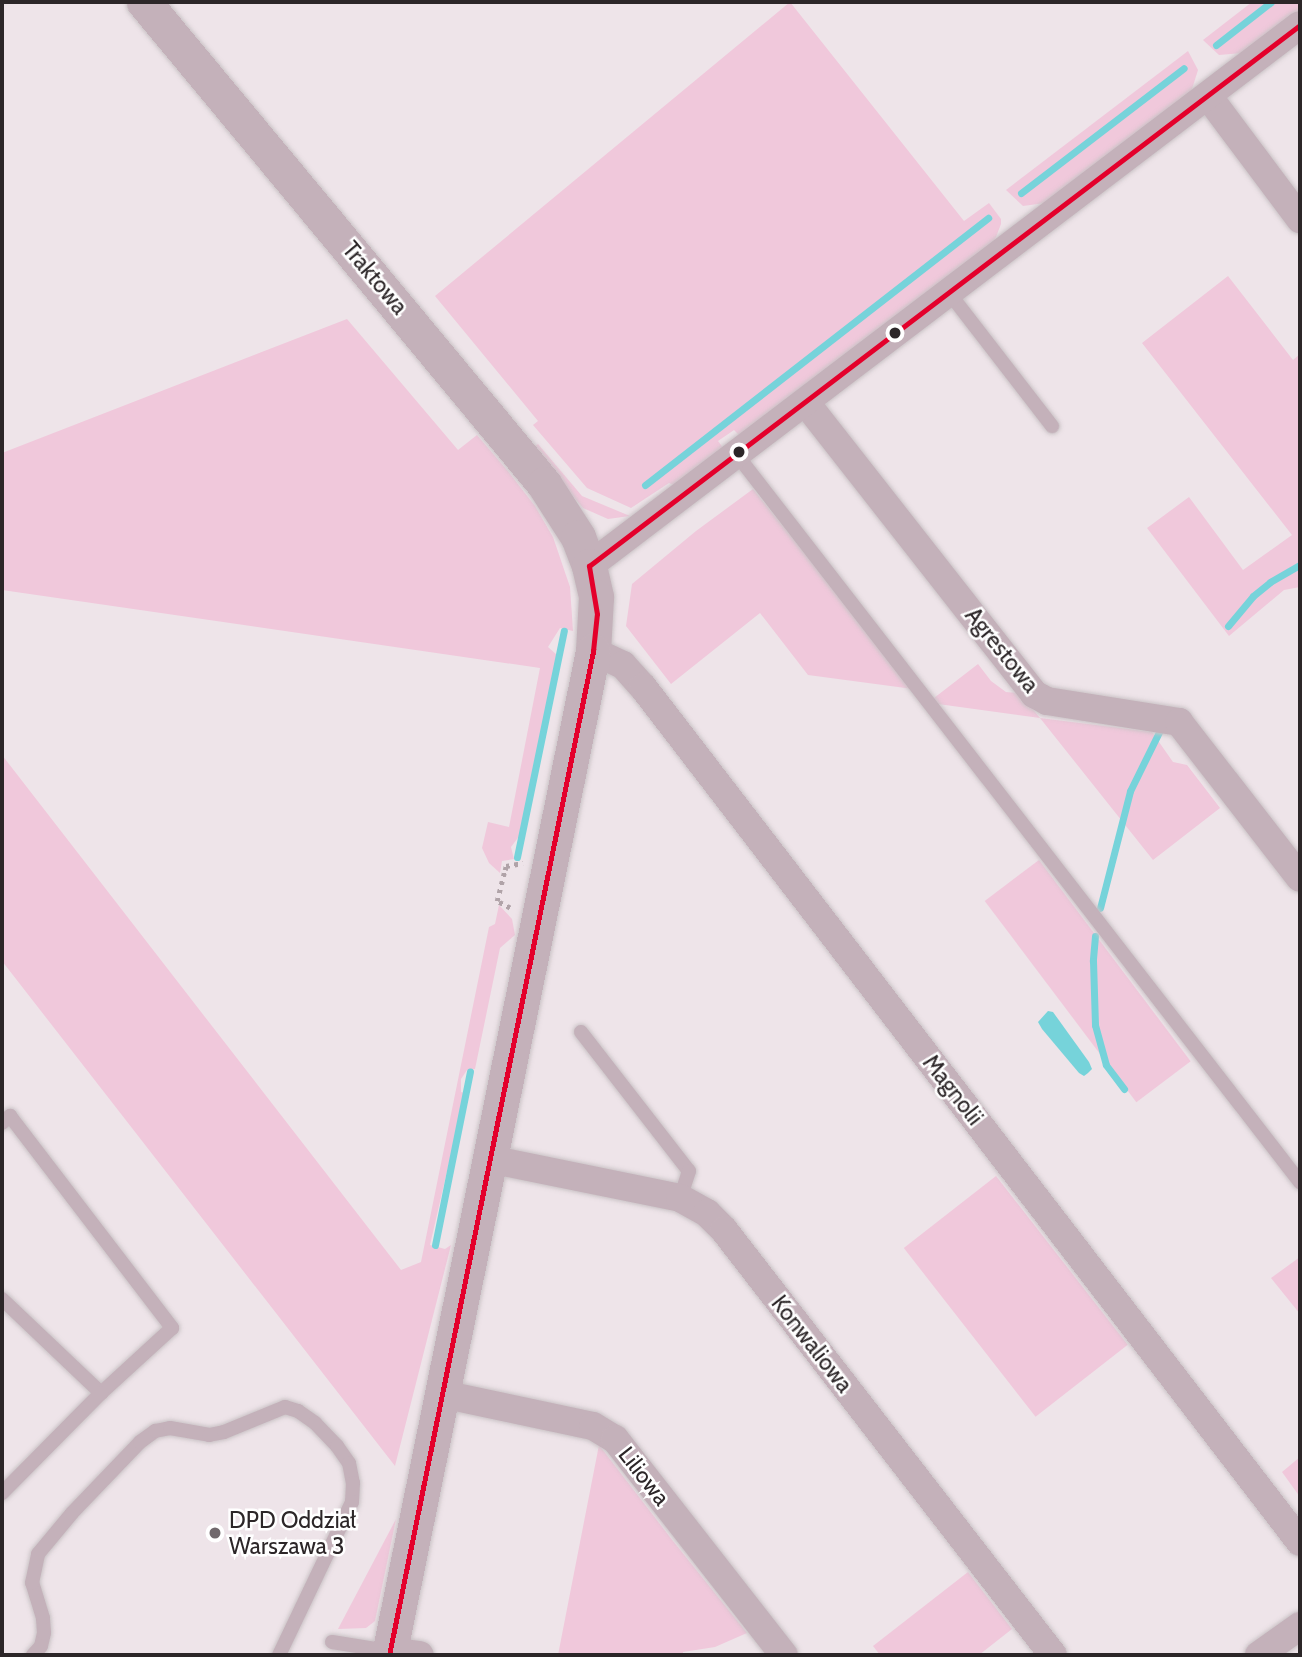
<!DOCTYPE html>
<html>
<head>
<meta charset="utf-8">
<style>
  body { margin:0 }
  #map { position:relative; width:1302px; height:1657px; overflow:hidden; background:#eee4e9; font-family:Cabin,sans-serif }
  div>[style] { position:absolute }
  .green>* { inset:0; background:#f0c8db; transform-origin:0 0 }
  .water>* { inset:0; background:#76d3da }
  .stream>* { height:7px; margin:-3.5px; padding:0 3.5px; transform-origin:3.5px; border-radius:3.5px; background:#76d3da }
  .path>* { height:4.5px; margin-top:-2.25px; transform-origin:0; background:repeating-linear-gradient(90deg,#b0a3a8 0 3.5px,transparent 0 8.5px) }
  .roads { filter:drop-shadow(0 0 2px #cac3c6) drop-shadow(0 0 2px #cac3c6) }
  .service>* { height:14px; margin:-7px; padding:0 7px; transform-origin:7px; border-radius:7px; background:#c4b1ba }
  .minor>* { height:28px; margin:-14px; padding:0 14px; transform-origin:14px; border-radius:14px; background:#c4b1ba }
  .tertiary>* { height:35px; margin:-17.5px; padding:0 17.5px; transform-origin:17.5px; border-radius:17.5px; background:#c4b1ba }
  .bus-1>* { height:5px; margin:-2.5px; padding:0 2.5px; transform-origin:2.5px; border-radius:2.5px; background:#e4002b }
  .dots>* { width:19px; height:19px; translate:-50% -50%; box-sizing:border-box; border:4px solid #fff; border-radius:50% }
  span { translate:-50% -50%; white-space:nowrap; text-align:center; line-height:1.15; -webkit-text-stroke:5px #fff; paint-order:stroke }
  .street-label { font-size:23px; color:#2c2628 }
  .poi-label { font-size:23px; color:#2c2628 }
  .left { translate:0 -50%; text-align:left }
  .frame { position:absolute; inset:0; border:4px solid #2c2628; pointer-events:none }
</style>
</head>
<body>
<div id="map">
  <div class="green">
    <i style="clip-path:polygon(790px 2px,964px 221px,989px 203px,1001px 219px,1001px 224px,994px 242px,740px 436px,734px 430px,718px 441px,724px 449px,676px 486px,669px 483px,631px 508px,587px 488px,533px 425px,538px 421px,435px 296px)"></i>
    <i style="clip-path:polygon(1252px 2px,1300px 2px,1300px 9px,1242px 53px,1219px 55px,1203px 40px)"></i>
    <i style="clip-path:polygon(1188px 51px,1198px 70px,1191px 92px,1045px 203px,1023px 206px,1006px 190px)"></i>
    <i style="clip-path:polygon(1228px 276px,1293px 360px,1300px 354px,1300px 587px,1284px 590px,1229px 636px,1147px 528px,1189px 497px,1243px 570px,1292px 535px,1142px 343px)"></i>
    <i style="clip-path:polygon(347px 319px,458px 450px,477px 435px,507px 470px,535px 506px,553px 537px,570px 587px,573px 631px,560px 628px,548px 647px,557px 655px,520px 835px,511px 847px,514px 859px,502px 861px,500px 873px,489px 863px,482px 848px,488px 822px,509px 827px,540px 668px,2px 590px,2px 453px)"></i>
    <i style="clip-path:polygon(538px 444px,582px 496px,630px 516px,608px 519px,583px 508px,532px 448px)"></i>
    <i style="clip-path:polygon(753px 489px,913px 689px,808px 675px,760px 613px,671px 684px,626px 626px,632px 584px,696px 531px)"></i>
    <i style="clip-path:polygon(978px 664px,991px 681px,1006px 692px,1019px 693px,1040px 718px,1152px 732px,1173px 762px,1187px 765px,1220px 808px,1153px 860px,1040px 718px,938px 704px,934px 698px)"></i>
    <i style="clip-path:polygon(2px 755px,401px 1270px,421px 1262px,489px 927px,495px 924px,499px 905px,512px 919px,515px 935px,500px 948px,475px 1069px,467px 1070px,461px 1079px,461px 1092px,465px 1093px,430px 1245px,445px 1249px,451px 1245px,395px 1466px,2px 961px)"></i>
    <i style="left:1039px;top:860px;width:252px;height:68px;rotate:53deg"></i>
    <i style="left:996px;top:1176px;width:214px;height:117px;rotate:52deg"></i>
    <i style="clip-path:polygon(1300px 1257px,1300px 1314px,1271px 1278px)"></i>
    <i style="clip-path:polygon(599px 1445px,673px 1541px,747px 1633px,715px 1647px,683px 1652px,683px 1655px,558px 1655px)"></i>
    <i style="clip-path:polygon(1300px 1457px,1300px 1497px,1282px 1472px)"></i>
    <i style="clip-path:polygon(396px 1519px,375px 1621px,366px 1628px,338px 1629px)"></i>
    <i style="clip-path:polygon(968px 1572px,1012px 1629px,979px 1655px,880px 1655px,873px 1646px)"></i>
  </div>
  <div class="water">
    <i style="clip-path:polygon(1048px 1011px,1053px 1012px,1089px 1062px,1092px 1069px,1088px 1073px,1084px 1076px,1079px 1073px,1042px 1029px,1038px 1022px)"></i>
  </div>
  <div class="stream">
    <i style="left:1216px;top:45px;width:70px;rotate:-38deg"></i>
    <i style="left:1021px;top:193px;width:205px;rotate:-37.5deg"></i>
    <i style="left:645px;top:485px;width:435px;rotate:-37.9deg"></i>
    <i style="left:1228px;top:626px;width:39px;rotate:-50deg"></i>
    <i style="left:1253px;top:596px;width:22px;rotate:-39deg"></i>
    <i style="left:1270px;top:582px;width:34px;rotate:-30deg"></i>
    <i style="left:517px;top:857px;width:231px;rotate:-78.3deg"></i>
    <i style="left:1100px;top:908px;width:121px;rotate:-75.6deg"></i>
    <i style="left:1130px;top:791px;width:70px;rotate:-63.8deg"></i>
    <i style="left:1095px;top:936px;width:25px;rotate:95deg"></i>
    <i style="left:1093px;top:961px;width:64px;rotate:88.2deg"></i>
    <i style="left:1095px;top:1025px;width:41px;rotate:74.6deg"></i>
    <i style="left:1106px;top:1065px;width:30px;rotate:53deg"></i>
    <i style="left:435px;top:1245px;width:177px;rotate:-78.6deg"></i>
  </div>
  <div class="path">
    <i style="left:510px;top:908px;width:15px;rotate:-152deg"></i>
    <i style="left:497px;top:901px;width:32px;rotate:-76deg"></i>
    <i style="left:505px;top:870px;width:4px;rotate:-76deg"></i>
    <i style="left:506px;top:866px;width:17px;rotate:-10deg"></i>
  </div>
  <div class="roads">
    <div class="service">
      <i style="left:950px;top:294px;width:167px;rotate:52.3deg"></i>
      <i style="left:737px;top:455px;width:920px;rotate:52.25deg"></i>
      <i style="left:581px;top:1032px;width:176px;rotate:52.2deg"></i>
      <i style="left:689px;top:1171px;width:28px;rotate:108deg"></i>
      <i style="left:2px;top:1123px;width:11px;rotate:-41deg"></i>
      <i style="left:10px;top:1116px;width:267px;rotate:52.6deg"></i>
      <i style="left:172px;top:1328px;width:96px;rotate:137.5deg"></i>
      <i style="left:2px;top:1299px;width:137px;rotate:43.5deg"></i>
      <i style="left:101px;top:1393px;width:141px;rotate:134.7deg"></i>
      <i style="left:332px;top:1642px;width:58px;rotate:9deg"></i>
      <i style="left:33px;top:1655px;width:12px;rotate:-48deg"></i>
      <i style="left:41px;top:1646px;width:13px;rotate:-77deg"></i>
      <i style="left:44px;top:1633px;width:15px;rotate:-94deg"></i>
      <i style="left:43px;top:1618px;width:37px;rotate:-107deg"></i>
      <i style="left:32px;top:1583px;width:30px;rotate:-78deg"></i>
      <i style="left:38px;top:1554px;width:53px;rotate:-50.3deg"></i>
      <i style="left:72px;top:1513px;width:98px;rotate:-46.2deg"></i>
      <i style="left:140px;top:1442px;width:19px;rotate:-36deg"></i>
      <i style="left:155px;top:1431px;width:15px;rotate:-11deg"></i>
      <i style="left:170px;top:1428px;width:40px;rotate:10deg"></i>
      <i style="left:209px;top:1435px;width:15px;rotate:-11deg"></i>
      <i style="left:224px;top:1432px;width:66px;rotate:-22.3deg"></i>
      <i style="left:285px;top:1407px;width:14px;rotate:17deg"></i>
      <i style="left:298px;top:1411px;width:21px;rotate:35deg"></i>
      <i style="left:315px;top:1423px;width:32px;rotate:46deg"></i>
      <i style="left:337px;top:1446px;width:21px;rotate:55deg"></i>
      <i style="left:349px;top:1463px;width:20px;rotate:79deg"></i>
      <i style="left:353px;top:1483px;width:19px;rotate:93deg"></i>
      <i style="left:352px;top:1502px;width:170px;rotate:115.5deg"></i>
    </div>
    <div class="minor">
      <i style="left:1208px;top:96px;width:154px;rotate:53.2deg"></i>
      <i style="left:806px;top:403px;width:370px;rotate:51.9deg"></i>
      <i style="left:1034px;top:694px;width:15px;rotate:28deg"></i>
      <i style="left:1047px;top:701px;width:134px;rotate:9deg"></i>
      <i style="left:1179px;top:722px;width:197px;rotate:52.2deg"></i>
      <i style="left:589px;top:566px;width:893px;rotate:-37.27deg"></i>
      <i style="left:593px;top:651px;width:33px;rotate:25deg"></i>
      <i style="left:623px;top:665px;width:30px;rotate:48deg"></i>
      <i style="left:643px;top:687px;width:1078px;rotate:52.46deg"></i>
      <i style="left:489px;top:1159px;width:195px;rotate:11.5deg"></i>
      <i style="left:680px;top:1198px;width:31px;rotate:29deg"></i>
      <i style="left:707px;top:1213px;width:24px;rotate:45deg"></i>
      <i style="left:724px;top:1230px;width:537px;rotate:52.26deg"></i>
      <i style="left:442px;top:1394px;width:154px;rotate:12deg"></i>
      <i style="left:593px;top:1426px;width:26px;rotate:31deg"></i>
      <i style="left:615px;top:1439px;width:274px;rotate:52deg"></i>
      <i style="left:390px;top:1651px;width:30px;rotate:8deg"></i>
      <i style="left:1259px;top:1655px;width:50px;rotate:-35.3deg"></i>
    </div>
    <div class="tertiary">
      <i style="left:144px;top:2px;width:626px;rotate:50.31deg"></i>
      <i style="left:544px;top:484px;width:63px;rotate:57.3deg"></i>
      <i style="left:578px;top:537px;width:31px;rotate:69deg"></i>
      <i style="left:589px;top:566px;width:32px;rotate:77deg"></i>
      <i style="left:596px;top:597px;width:54px;rotate:93.2deg"></i>
      <i style="left:593px;top:651px;width:1025px;rotate:101.49deg"></i>
    </div>
  </div>
  <div class="bus-1">
    <i style="left:589px;top:566px;width:893px;rotate:-37.27deg"></i>
    <i style="left:389px;top:1655px;width:1025px;rotate:-78.51deg"></i>
    <i style="left:593px;top:651px;width:37px;rotate:-84deg"></i>
    <i style="left:597px;top:614px;width:49px;rotate:-99.5deg"></i>
  </div>
  <div class="dots">
    <i style="left:895px;top:333px;background:#2c2628"></i>
    <i style="left:739px;top:452px;background:#2c2628"></i>
    <i style="left:215px;top:1533px;background:#70686c"></i>
  </div>
  <div class="street-label">
    <span style="left:375px;top:278px;rotate:50deg">Traktowa</span>
    <span style="left:1002px;top:650px;rotate:51deg">Agrestowa</span>
    <span style="left:953px;top:1090px;rotate:52deg">Magnolii</span>
    <span style="left:812px;top:1344px;rotate:52deg">Konwaliowa</span>
    <span style="left:644px;top:1476px;rotate:52deg">Liliowa</span>
  </div>
  <div class="poi-label">
    <span class="left" style="left:229px;top:1533px">DPD Oddział<br>Warszawa 3</span>
  </div>
  <div class="frame"></div>
</div>
</body>
</html>
